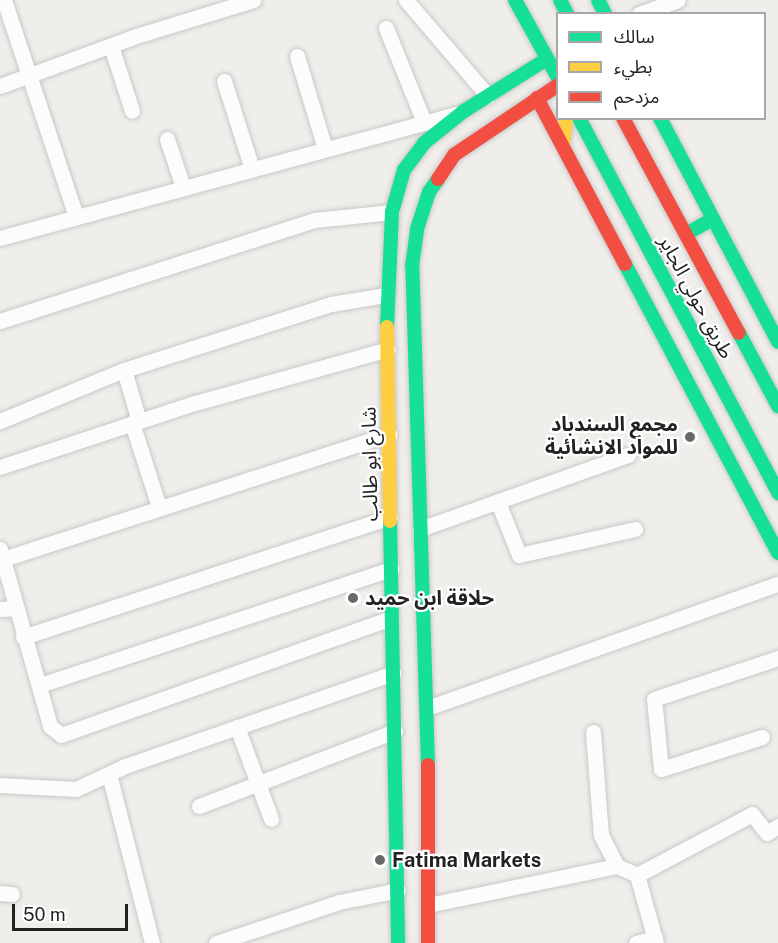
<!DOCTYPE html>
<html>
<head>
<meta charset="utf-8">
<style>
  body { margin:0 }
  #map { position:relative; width:778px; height:943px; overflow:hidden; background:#f0eeeb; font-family:"Public Sans","Noto Sans Arabic",sans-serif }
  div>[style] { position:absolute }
  .roads { filter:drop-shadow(0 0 2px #c9c8c7) drop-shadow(0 0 2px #c9c8c7) }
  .street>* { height:15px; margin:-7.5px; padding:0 7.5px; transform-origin:7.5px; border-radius:7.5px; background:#fdfcfc }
  .fast>* { height:14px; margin:-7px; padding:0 7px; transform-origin:7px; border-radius:7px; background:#16e098 }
  .slow>* { height:14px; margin:-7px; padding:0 7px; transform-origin:7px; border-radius:7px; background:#ffcf43 }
  .jam>* { height:14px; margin:-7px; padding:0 7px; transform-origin:7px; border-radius:7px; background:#f24e42 }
  .dots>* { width:16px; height:16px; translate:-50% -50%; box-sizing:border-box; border:3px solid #fff; border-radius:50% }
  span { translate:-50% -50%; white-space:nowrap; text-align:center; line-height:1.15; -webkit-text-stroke:4.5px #fff; paint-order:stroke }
  .street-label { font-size:20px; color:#222 }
  .poi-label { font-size:20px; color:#222; font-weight:700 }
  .right { translate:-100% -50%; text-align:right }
  .left { translate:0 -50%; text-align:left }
  .legend { position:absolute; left:556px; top:12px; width:210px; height:108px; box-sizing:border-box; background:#fff; border:2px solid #a7a7a7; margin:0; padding:8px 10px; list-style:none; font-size:18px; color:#222 }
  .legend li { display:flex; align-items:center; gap:12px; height:30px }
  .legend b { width:30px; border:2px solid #a7a7a7 }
  .scale { position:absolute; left:12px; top:904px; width:116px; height:27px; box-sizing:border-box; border:3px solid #222; border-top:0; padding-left:8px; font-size:18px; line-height:21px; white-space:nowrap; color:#222; -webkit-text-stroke:4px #fff; paint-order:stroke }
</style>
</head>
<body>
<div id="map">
  <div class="roads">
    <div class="street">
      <i style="left:4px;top:0;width:228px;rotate:71.6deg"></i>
      <i style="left:406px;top:0;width:126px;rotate:49.5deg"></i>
      <i style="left:639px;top:14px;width:41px;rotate:-19.7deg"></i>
      <i style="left:386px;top:28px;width:101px;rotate:68deg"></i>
      <i style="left:111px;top:46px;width:68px;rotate:72.1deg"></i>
      <i style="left:297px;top:56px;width:97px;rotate:73.2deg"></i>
      <i style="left:224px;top:81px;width:92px;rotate:72.3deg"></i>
      <i style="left:0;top:86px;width:142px;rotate:-20.2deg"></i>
      <i style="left:133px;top:37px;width:126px;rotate:-17.1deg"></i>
      <i style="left:167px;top:139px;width:51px;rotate:71.6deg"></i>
      <i style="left:0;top:238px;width:473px;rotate:-15.2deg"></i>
      <i style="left:0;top:321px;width:330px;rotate:-17.8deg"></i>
      <i style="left:314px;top:220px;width:78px;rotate:-5.9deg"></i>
      <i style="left:124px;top:370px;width:53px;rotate:73.6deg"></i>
      <i style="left:0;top:421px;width:134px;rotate:-22.4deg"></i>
      <i style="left:124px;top:370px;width:217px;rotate:-17.7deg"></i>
      <i style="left:331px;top:304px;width:56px;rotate:-9.3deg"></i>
      <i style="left:132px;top:423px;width:88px;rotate:72.2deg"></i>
      <i style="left:0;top:467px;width:205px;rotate:-18.2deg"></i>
      <i style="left:195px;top:403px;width:200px;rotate:-15.6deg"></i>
      <i style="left:498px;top:502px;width:57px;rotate:68.4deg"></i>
      <i style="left:519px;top:555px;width:119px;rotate:-12.6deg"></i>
      <i style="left:420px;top:529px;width:221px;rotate:-19.6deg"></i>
      <i style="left:0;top:549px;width:184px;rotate:74.2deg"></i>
      <i style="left:50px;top:726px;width:14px;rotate:39deg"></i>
      <i style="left:61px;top:735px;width:350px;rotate:-19.5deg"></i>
      <i style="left:3px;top:559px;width:406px;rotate:-17.9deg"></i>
      <i style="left:0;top:609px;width:17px;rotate:-3deg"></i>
      <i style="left:23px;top:637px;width:386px;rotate:-18.1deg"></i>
      <i style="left:40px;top:685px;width:370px;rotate:-18.3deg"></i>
      <i style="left:427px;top:708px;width:372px;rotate:-19.5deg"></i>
      <i style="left:237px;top:727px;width:98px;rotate:69.7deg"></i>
      <i style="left:593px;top:732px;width:103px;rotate:85.6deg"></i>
      <i style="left:601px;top:835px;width:35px;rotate:63deg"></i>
      <i style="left:617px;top:866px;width:22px;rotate:24deg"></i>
      <i style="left:762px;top:737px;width:106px;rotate:162.4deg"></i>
      <i style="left:661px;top:769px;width:70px;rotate:-95.7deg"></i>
      <i style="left:654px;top:699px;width:131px;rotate:-18.3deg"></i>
      <i style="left:109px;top:774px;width:174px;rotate:75.7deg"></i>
      <i style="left:0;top:785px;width:76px;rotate:3deg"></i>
      <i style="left:76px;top:789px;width:54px;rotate:-25.1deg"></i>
      <i style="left:125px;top:766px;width:284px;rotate:-19.1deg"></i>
      <i style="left:199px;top:806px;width:210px;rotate:-20.9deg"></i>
      <i style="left:0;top:893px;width:12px;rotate:5deg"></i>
      <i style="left:428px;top:905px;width:193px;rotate:-11.7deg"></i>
      <i style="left:216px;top:943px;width:130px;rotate:-18.4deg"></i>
      <i style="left:339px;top:902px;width:60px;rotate:-11.5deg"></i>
      <i style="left:636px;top:943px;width:20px;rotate:-15deg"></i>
      <i style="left:656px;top:943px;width:71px;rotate:-105.6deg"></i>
      <i style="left:637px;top:875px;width:130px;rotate:-27.9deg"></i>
      <i style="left:752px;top:814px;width:24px;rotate:52deg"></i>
      <i style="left:767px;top:833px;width:13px;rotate:-32deg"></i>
    </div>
    <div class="fast">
      <i style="left:515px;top:0;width:89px;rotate:61.1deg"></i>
      <i style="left:560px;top:0;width:16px;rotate:63deg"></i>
      <i style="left:598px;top:0;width:16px;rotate:63deg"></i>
      <i style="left:579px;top:118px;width:425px;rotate:62deg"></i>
      <i style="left:660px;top:118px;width:253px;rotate:62.2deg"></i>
      <i style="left:686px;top:234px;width:31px;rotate:-29deg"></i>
      <i style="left:625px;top:264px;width:327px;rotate:62.1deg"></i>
      <i style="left:387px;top:327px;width:115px;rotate:-87.5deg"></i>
      <i style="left:392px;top:212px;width:44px;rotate:-74.1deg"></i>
      <i style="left:404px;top:170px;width:34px;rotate:-53deg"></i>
      <i style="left:424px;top:143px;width:51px;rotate:-38.7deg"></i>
      <i style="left:464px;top:111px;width:98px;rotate:-32.1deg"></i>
      <i style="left:739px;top:333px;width:83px;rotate:61.9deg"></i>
      <i style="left:390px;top:521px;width:422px;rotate:88.9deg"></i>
      <i style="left:428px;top:765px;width:499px;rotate:-91.8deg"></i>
      <i style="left:412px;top:266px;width:37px;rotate:-82deg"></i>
      <i style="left:417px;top:229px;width:39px;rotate:-72deg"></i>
      <i style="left:429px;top:192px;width:16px;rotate:-55deg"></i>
    </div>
    <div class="slow">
      <i style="left:563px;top:146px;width:28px;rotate:-84deg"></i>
      <i style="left:387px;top:327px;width:194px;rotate:89.1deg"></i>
    </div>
    <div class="jam">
      <i style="left:537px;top:98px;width:188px;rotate:62.1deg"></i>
      <i style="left:623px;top:118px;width:244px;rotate:61.7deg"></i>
      <i style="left:438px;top:179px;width:29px;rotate:-56deg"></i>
      <i style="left:454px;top:155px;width:125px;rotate:-33.9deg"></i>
      <i style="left:428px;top:765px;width:178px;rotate:90deg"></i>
    </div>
  </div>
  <div class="dots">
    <i style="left:690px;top:437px;background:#6a6968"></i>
    <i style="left:353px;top:598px;background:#6a6968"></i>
    <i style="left:380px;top:860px;background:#6a6968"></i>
  </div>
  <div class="street-label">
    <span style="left:696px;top:297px;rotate:62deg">طريق حولي الجاير</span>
    <span style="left:370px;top:464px;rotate:-91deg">شارع ابو طالب</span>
  </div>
  <div class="poi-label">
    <span class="right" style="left:678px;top:436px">مجمع السندباد<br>للمواد الانشائية</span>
    <span class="left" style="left:365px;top:598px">حلاقة ابن حميد</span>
    <span class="left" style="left:392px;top:860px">Fatima Markets</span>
  </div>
  <ul class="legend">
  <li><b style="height:8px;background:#16e098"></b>سالك</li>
  <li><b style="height:8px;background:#ffcf43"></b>بطيء</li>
  <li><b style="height:8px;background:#f24e42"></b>مزدحم</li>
  </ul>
  <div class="scale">50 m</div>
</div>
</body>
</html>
